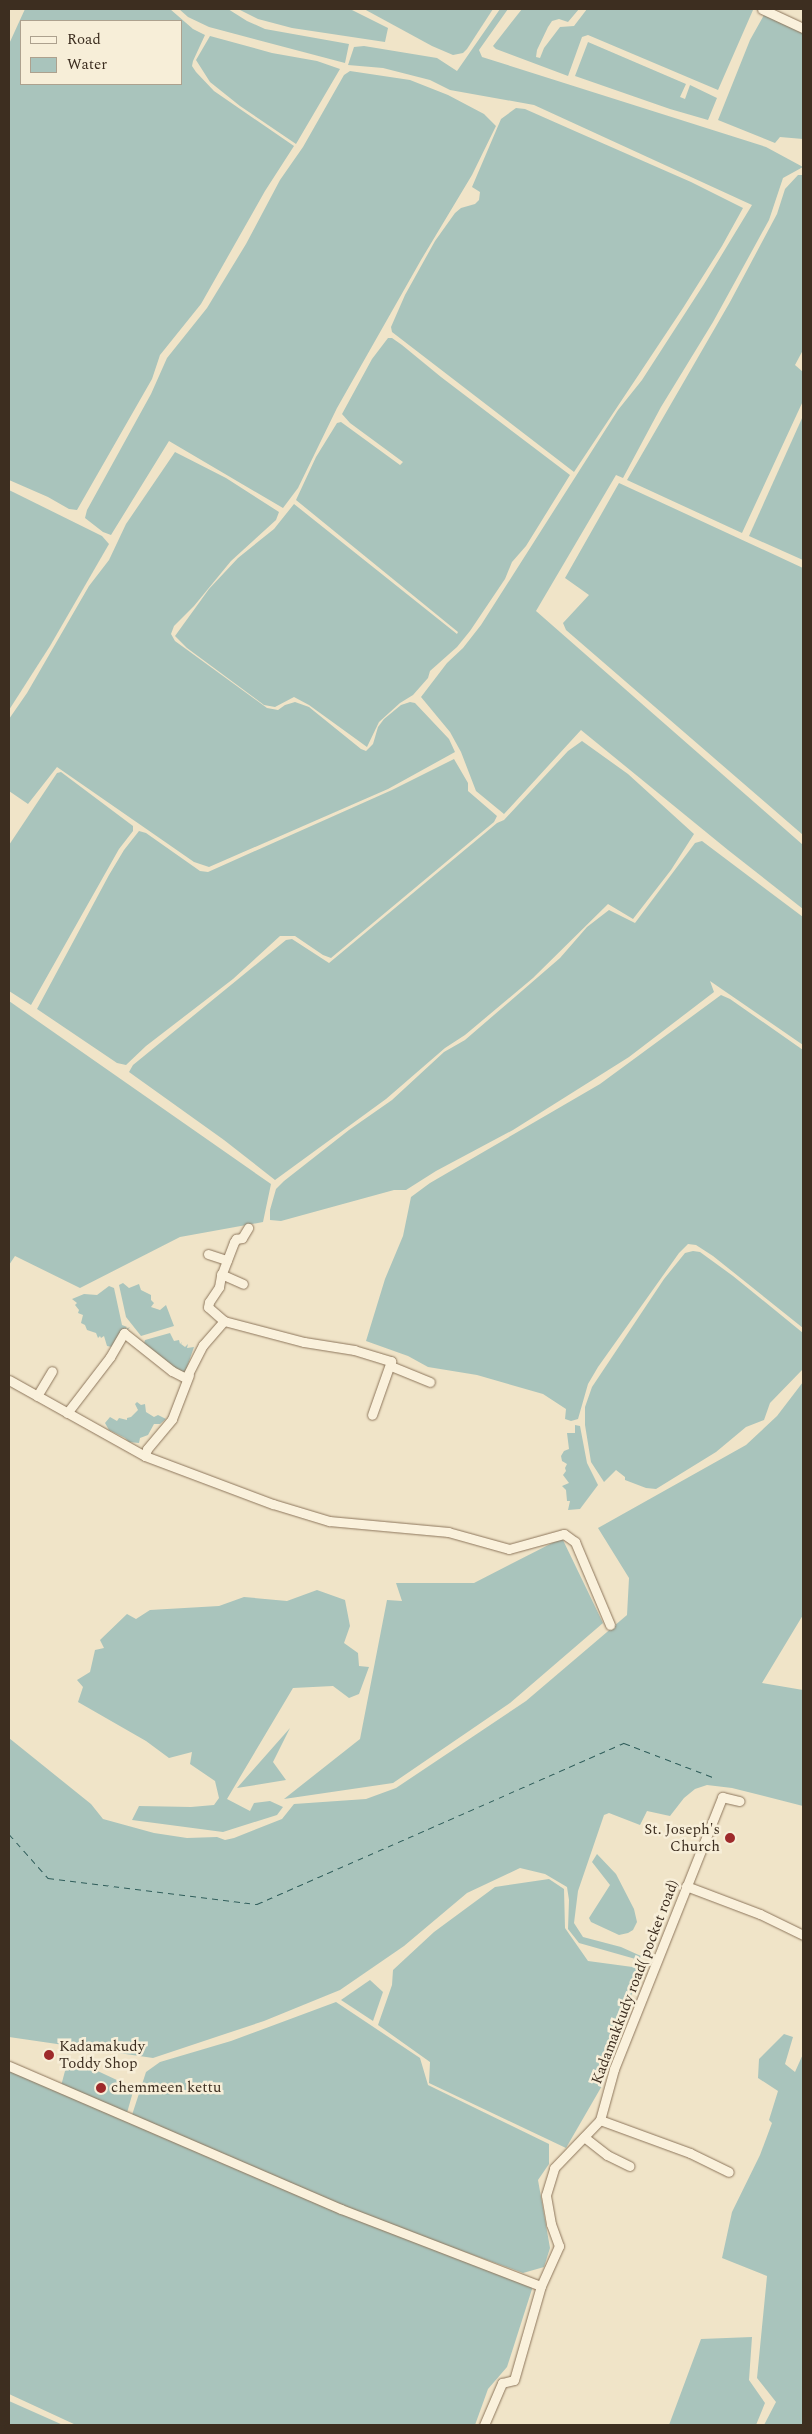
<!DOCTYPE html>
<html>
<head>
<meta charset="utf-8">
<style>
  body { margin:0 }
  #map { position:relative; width:812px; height:2434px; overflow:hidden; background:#f0e4c8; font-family:Spectral,serif }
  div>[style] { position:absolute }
  .water>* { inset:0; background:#a9c4bc }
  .ferry>* { height:1px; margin-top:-0.5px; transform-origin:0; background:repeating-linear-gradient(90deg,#2f5d5a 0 6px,transparent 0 11px) }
  .roads { filter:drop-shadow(0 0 1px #8d765c) drop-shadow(0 0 1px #8d765c) }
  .minor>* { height:9px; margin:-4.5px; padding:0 4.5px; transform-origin:4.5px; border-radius:4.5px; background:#faf1dc }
  .dots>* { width:14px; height:14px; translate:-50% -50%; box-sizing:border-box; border:2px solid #f7eed8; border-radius:50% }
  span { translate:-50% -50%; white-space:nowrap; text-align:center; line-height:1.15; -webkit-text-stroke:5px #f7eed8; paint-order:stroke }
  .poi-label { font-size:15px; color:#3d2e20 }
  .right { translate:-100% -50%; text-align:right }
  .left { translate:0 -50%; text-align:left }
  .street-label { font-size:15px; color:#3d2e20 }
  .frame { position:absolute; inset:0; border:10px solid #3d2e20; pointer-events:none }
  .legend { position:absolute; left:20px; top:20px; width:162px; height:65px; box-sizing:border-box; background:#f7eed8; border:1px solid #ada18e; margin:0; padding:6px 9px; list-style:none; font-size:15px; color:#3d2e20 }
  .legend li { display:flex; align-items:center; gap:10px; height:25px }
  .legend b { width:25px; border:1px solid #ada18e }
</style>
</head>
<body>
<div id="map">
  <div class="water">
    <i style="clip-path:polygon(evenodd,25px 9px,170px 9px,193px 29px,205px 35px,193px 61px,192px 66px,196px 72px,214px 91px,294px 146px,265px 191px,201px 304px,160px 355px,152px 379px,77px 510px,69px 509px,48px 497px,9px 480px,9px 44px,25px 9px,21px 21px,181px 21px,181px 84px,21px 84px,21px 21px)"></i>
    <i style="clip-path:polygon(179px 9px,228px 9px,247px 21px,265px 29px,349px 44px,345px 63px,209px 27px,188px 17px)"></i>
    <i style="clip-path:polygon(238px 9px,350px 9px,388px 28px,385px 42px,292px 28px,258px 19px)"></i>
    <i style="clip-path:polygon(364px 9px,493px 9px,467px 49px,463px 53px,453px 55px,432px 46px)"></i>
    <i style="clip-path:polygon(500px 9px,508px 9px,479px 50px,482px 57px,766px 147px,803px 167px,783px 178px,769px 220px,713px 322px,661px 407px,623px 478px,616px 475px,536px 611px,803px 845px,803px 909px,728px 850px,581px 730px,504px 814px,476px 791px,461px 752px,450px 732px,421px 697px,447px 663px,463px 648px,481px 625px,618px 410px,642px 380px,704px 284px,752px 205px,534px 105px,450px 90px,430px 80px,383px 68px,348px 65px,354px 47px,364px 46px,437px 58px,457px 71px)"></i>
    <i style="clip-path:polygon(522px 9px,579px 9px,568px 22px,559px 19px,552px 21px,548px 27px,537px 50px,536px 57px,540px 58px,544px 48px,560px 27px,574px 26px,587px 9px,753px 10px,718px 90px,588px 35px,582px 37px,568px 76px,496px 49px,493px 46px)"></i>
    <i style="clip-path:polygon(764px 15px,803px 33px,803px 139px,780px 137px,775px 143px,718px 120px,750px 40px)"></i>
    <i style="clip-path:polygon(210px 36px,272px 53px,317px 61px,340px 69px,296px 144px,240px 106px,210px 82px,196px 60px)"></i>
    <i style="clip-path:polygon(588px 42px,686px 84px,680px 97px,685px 99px,690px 85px,717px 98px,708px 120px,670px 109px,575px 76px)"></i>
    <i style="clip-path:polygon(350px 71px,410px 80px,448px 95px,484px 114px,496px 126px,472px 175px,421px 260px,337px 408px,298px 488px,283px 508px,169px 441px,111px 535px,103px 532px,85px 518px,87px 510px,151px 394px,167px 358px,207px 308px,246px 244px,280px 180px,303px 147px,344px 75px)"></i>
    <i style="clip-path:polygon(516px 108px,525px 109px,577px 132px,691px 182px,743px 208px,722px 246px,683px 308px,574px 472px,392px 332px,391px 327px,405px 295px,435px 241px,455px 213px,461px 208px,475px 204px,479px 200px,480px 192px,472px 187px,501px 119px)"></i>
    <i style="clip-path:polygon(798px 175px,803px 175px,803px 350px,795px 365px,803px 372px,803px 401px,742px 533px,627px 480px,730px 302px,777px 214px,785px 189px)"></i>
    <i style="clip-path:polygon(388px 338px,392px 338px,402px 345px,441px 377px,570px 475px,526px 546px,512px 562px,505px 579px,470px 631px,457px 647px,430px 671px,428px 678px,413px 695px,400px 703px,379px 722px,367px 747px,309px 705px,294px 697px,275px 707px,264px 705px,187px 648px,175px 636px,209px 589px,238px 558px,274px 529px,294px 504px,457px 634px,458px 632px,296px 500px,316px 457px,337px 423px,341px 422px,400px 465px,403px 462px,350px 423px,342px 414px,372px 359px)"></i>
    <i style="clip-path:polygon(803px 416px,803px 560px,749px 536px)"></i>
    <i style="clip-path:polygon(175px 452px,226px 478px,279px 512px,276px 520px,231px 561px,194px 606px,174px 626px,171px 634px,175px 641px,267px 708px,278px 710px,285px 705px,295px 702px,309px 707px,361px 749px,366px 751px,373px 744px,378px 727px,384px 719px,401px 705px,410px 702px,415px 703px,449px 739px,455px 752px,388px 789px,209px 867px,194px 862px,57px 767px,28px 804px,9px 791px,9px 719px,27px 693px,89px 586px,109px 560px,126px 524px)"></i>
    <i style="clip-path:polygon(619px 483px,803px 568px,803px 835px,566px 630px,563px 623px,589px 595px,565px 578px)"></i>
    <i style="clip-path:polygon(9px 490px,102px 536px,109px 544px,50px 646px,9px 710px)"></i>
    <i style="clip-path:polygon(582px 741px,628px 774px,694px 834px,671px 870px,633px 919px,608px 904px,533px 978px,465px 1035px,445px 1048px,386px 1099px,275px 1180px,224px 1140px,129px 1072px,133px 1065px,286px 940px,292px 939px,329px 963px,497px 823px,504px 820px,568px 751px)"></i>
    <i style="clip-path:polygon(454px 759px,468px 783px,468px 791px,497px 816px,494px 822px,331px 958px,323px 955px,295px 936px,280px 936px,233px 979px,146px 1046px,126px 1065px,117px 1063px,37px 1009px,109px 875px,124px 850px,139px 831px,146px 833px,200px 871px,208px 872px,392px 790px)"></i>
    <i style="clip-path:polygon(61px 772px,133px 826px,133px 831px,119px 849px,31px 1005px,9px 991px,9px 845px,57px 773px)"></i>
    <i style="clip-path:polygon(702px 841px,803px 917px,803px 1045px,710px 981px,714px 992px,629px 1057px,513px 1130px,436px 1171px,406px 1190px,394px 1190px,281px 1221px,270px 1220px,270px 1210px,276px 1189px,284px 1181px,349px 1130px,392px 1100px,444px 1052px,465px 1040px,560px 958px,587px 927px,609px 910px,635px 923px,695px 843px)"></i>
    <i style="clip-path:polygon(721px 995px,730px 999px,803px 1050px,803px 1328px,713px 1256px,696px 1245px,688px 1244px,679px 1253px,598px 1367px,588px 1384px,578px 1419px,571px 1421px,565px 1419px,566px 1409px,543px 1394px,477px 1375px,428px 1367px,408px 1356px,366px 1341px,385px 1279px,403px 1236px,411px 1197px,430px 1183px,600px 1084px)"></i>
    <i style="clip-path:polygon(9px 1001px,271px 1184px,263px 1222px,180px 1237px,80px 1288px,15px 1256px,9px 1265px)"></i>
    <i style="clip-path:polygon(693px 1251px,700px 1252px,733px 1276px,803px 1333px,803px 1369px,770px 1403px,764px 1420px,746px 1427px,716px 1452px,656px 1489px,646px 1488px,625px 1480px,625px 1477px,616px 1470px,604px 1482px,591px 1462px,585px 1425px,585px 1407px,592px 1387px,664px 1279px,685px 1253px)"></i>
    <i style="clip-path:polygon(123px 1283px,129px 1288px,139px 1284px,141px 1290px,151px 1295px,151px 1300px,154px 1303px,151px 1307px,160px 1310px,166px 1305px,174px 1326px,141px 1336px,126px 1317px,119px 1285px)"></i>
    <i style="clip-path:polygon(109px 1286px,114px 1288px,122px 1325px,127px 1327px,124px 1330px,130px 1327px,112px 1347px,107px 1346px,104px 1336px,101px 1338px,100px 1336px,98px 1338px,96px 1333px,87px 1330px,85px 1325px,81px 1323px,83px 1315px,78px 1313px,79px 1310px,75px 1305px,77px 1303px,72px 1299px,84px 1294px,97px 1295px)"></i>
    <i style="clip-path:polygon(170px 1333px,174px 1341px,179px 1340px,180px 1344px,182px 1342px,181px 1344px,185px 1347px,188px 1344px,187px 1348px,194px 1347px,185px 1373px,179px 1373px,143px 1347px,145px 1340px)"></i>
    <i style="clip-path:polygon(803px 1382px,803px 1615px,762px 1683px,803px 1690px,803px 1806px,732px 1788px,707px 1785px,695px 1789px,684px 1798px,670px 1816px,647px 1811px,640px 1825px,609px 1813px,604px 1815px,578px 1891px,574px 1923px,583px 1937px,621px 1947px,641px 1956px,639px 1960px,579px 1943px,568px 1929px,569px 1900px,567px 1887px,545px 1874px,520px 1868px,467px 1893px,404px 1946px,340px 1990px,264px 2021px,153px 2058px,9px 2037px,9px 1738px,91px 1804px,103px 1819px,154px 1833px,187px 1838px,217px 1837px,225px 1840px,234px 1838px,282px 1819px,294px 1804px,366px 1799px,396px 1788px,526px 1701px,627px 1615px,629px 1578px,598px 1528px,746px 1445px,777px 1416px)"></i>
    <i style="clip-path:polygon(137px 1402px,141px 1405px,145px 1404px,146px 1412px,154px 1417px,158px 1415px,166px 1419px,160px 1424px,154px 1424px,148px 1435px,140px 1438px,139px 1443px,129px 1442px,125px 1438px,109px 1430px,105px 1423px,110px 1417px,117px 1421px,119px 1418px,127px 1420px,127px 1418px,131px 1417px,138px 1410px,135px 1404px)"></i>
    <i style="clip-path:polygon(575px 1425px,580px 1426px,587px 1463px,598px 1485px,580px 1509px,568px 1510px,570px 1501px,567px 1501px,566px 1490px,562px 1486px,569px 1483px,563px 1475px,566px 1471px,565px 1468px,567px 1464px,562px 1461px,561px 1456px,564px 1451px,569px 1449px,567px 1433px,575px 1433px)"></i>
    <i style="clip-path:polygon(562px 1538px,603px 1623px,510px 1703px,393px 1783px,284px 1799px,360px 1739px,387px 1600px,402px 1601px,396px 1583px,474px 1583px)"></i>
    <i style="clip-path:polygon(317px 1590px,345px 1600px,350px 1626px,344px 1643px,358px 1653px,359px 1666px,369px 1667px,359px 1694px,349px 1698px,333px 1686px,293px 1688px,227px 1799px,250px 1811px,254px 1803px,270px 1801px,283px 1807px,277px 1815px,223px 1832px,132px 1820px,139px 1806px,191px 1807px,214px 1805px,219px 1798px,215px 1781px,190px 1764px,192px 1752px,169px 1758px,146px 1741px,78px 1702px,83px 1687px,77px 1680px,90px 1672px,95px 1650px,104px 1648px,100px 1640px,127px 1614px,136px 1619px,150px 1610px,219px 1606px,244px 1597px,287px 1601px)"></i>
    <i style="clip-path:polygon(290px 1728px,273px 1762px,286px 1780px,237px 1788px)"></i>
    <i style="clip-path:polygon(597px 1854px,616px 1874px,634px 1909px,637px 1922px,633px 1930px,628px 1933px,619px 1935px,591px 1922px,589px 1918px,610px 1885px,592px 1862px)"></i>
    <i style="clip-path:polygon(549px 1879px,564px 1889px,565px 1928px,588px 1961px,640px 1968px,603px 2084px,566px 2148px,429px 2083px,430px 2062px,378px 2025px,392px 1985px,393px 1970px,434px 1932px,495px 1887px)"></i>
    <i style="clip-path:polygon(370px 1980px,383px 1992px,373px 2021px,341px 2000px)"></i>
    <i style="clip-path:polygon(336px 2002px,420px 2058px,428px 2085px,549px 2144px,549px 2164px,538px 2180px,550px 2248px,544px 2267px,523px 2273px,364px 2216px,132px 2115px,146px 2072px,160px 2062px,231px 2041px)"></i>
    <i style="clip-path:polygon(784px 2034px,793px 2037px,785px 2064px,795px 2072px,803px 2054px,803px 2425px,764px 2425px,776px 2402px,757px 2378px,767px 2276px,722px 2258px,732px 2212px,760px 2155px,772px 2123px,769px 2120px,778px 2091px,758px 2078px,759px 2059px)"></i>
    <i style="clip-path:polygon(72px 2063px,89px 2067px,134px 2088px,127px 2113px,61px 2086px,65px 2071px)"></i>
    <i style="clip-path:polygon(9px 2070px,533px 2286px,507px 2367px,488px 2389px,475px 2425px,76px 2425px,9px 2394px)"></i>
    <i style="clip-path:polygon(752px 2337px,749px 2380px,765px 2403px,756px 2425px,669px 2425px,701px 2339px)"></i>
    <i style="clip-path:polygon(9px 2401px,63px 2425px,9px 2425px)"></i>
  </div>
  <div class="ferry">
    <i style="left:9px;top:1834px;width:59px;rotate:48.4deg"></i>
    <i style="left:48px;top:1878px;width:211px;rotate:7.1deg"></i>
    <i style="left:257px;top:1904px;width:401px;rotate:-23.7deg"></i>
    <i style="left:624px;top:1743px;width:97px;rotate:21deg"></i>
  </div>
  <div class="roads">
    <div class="minor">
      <i style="left:762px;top:9px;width:45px;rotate:24.9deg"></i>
      <i style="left:208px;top:1254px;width:20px;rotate:18deg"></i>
      <i style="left:221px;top:1274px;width:24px;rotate:24deg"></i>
      <i style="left:224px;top:1321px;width:21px;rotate:-139deg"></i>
      <i style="left:208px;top:1307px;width:5px;rotate:-79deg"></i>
      <i style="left:209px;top:1302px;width:18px;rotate:-56deg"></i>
      <i style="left:219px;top:1287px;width:11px;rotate:-80deg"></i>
      <i style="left:221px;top:1276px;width:36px;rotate:-69deg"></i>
      <i style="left:234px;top:1242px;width:4px;rotate:-56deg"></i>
      <i style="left:236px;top:1239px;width:6px;rotate:-9deg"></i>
      <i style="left:242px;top:1238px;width:12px;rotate:-59deg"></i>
      <i style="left:391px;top:1366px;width:42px;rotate:22.3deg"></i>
      <i style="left:9px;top:1380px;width:156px;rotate:29.2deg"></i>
      <i style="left:145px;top:1456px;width:137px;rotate:20.6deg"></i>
      <i style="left:273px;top:1504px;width:59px;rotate:16.9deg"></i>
      <i style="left:329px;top:1521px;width:120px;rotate:5.3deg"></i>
      <i style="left:448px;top:1532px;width:63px;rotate:15.6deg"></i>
      <i style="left:509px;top:1549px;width:57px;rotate:-15.3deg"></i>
      <i style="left:564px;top:1534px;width:14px;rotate:36deg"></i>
      <i style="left:575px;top:1542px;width:90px;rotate:67.1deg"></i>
      <i style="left:37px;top:1396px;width:29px;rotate:-59deg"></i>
      <i style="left:67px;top:1413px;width:71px;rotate:-52.5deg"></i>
      <i style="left:110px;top:1357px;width:28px;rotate:-60deg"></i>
      <i style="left:124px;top:1333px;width:61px;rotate:38.4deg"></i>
      <i style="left:172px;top:1371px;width:16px;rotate:27deg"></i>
      <i style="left:186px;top:1378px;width:37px;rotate:-63deg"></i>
      <i style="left:203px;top:1345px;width:32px;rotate:-49deg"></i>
      <i style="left:224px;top:1321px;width:83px;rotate:14.7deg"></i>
      <i style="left:304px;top:1342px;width:51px;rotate:9.1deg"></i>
      <i style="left:354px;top:1350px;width:39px;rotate:17deg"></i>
      <i style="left:391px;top:1361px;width:57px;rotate:109.4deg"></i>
      <i style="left:145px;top:1456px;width:7px;rotate:-74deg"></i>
      <i style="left:147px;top:1449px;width:39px;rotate:-50deg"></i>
      <i style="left:172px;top:1419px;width:47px;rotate:-68.9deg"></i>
      <i style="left:686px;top:1886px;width:79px;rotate:20.7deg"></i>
      <i style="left:760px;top:1914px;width:48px;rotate:26deg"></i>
      <i style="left:9px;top:2066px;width:361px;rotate:23.3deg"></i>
      <i style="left:341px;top:2209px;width:214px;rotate:21.1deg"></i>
      <i style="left:600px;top:2120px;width:96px;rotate:20.1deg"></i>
      <i style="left:690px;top:2153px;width:43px;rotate:26deg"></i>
      <i style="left:584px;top:2137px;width:29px;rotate:38deg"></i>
      <i style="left:607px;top:2155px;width:25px;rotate:26deg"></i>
      <i style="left:484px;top:2425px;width:46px;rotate:-66.8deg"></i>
      <i style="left:502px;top:2383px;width:12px;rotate:-14deg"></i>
      <i style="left:514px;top:2380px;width:98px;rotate:-74deg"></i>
      <i style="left:541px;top:2286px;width:44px;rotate:-65.8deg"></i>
      <i style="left:559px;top:2246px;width:23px;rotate:-110deg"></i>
      <i style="left:551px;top:2224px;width:29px;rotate:-100deg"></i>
      <i style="left:546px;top:2195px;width:28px;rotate:-73deg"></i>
      <i style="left:554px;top:2168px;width:66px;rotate:-46.2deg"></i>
      <i style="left:600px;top:2120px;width:53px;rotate:-74.6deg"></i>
      <i style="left:614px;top:2069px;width:293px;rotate:-68.3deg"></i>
      <i style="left:722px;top:1797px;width:18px;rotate:13deg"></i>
    </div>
  </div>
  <div class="dots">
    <i style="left:730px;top:1838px;background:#9e2a2b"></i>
    <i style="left:49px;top:2055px;background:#9e2a2b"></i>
    <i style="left:101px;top:2088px;background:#9e2a2b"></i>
  </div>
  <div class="poi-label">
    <span class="right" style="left:720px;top:1838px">St. Joseph's<br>Church</span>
    <span class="left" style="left:59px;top:2055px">Kadamakudy<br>Toddy Shop</span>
    <span class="left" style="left:111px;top:2088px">chemmeen kettu</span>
  </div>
  <div class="street-label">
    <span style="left:635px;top:1982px;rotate:-69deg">Kadamakkudy road( pocket road)</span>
  </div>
  <div class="frame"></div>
  <ul class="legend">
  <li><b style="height:6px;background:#faf1dc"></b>Road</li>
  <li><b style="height:14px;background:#a9c4bc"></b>Water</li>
  </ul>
</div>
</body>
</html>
